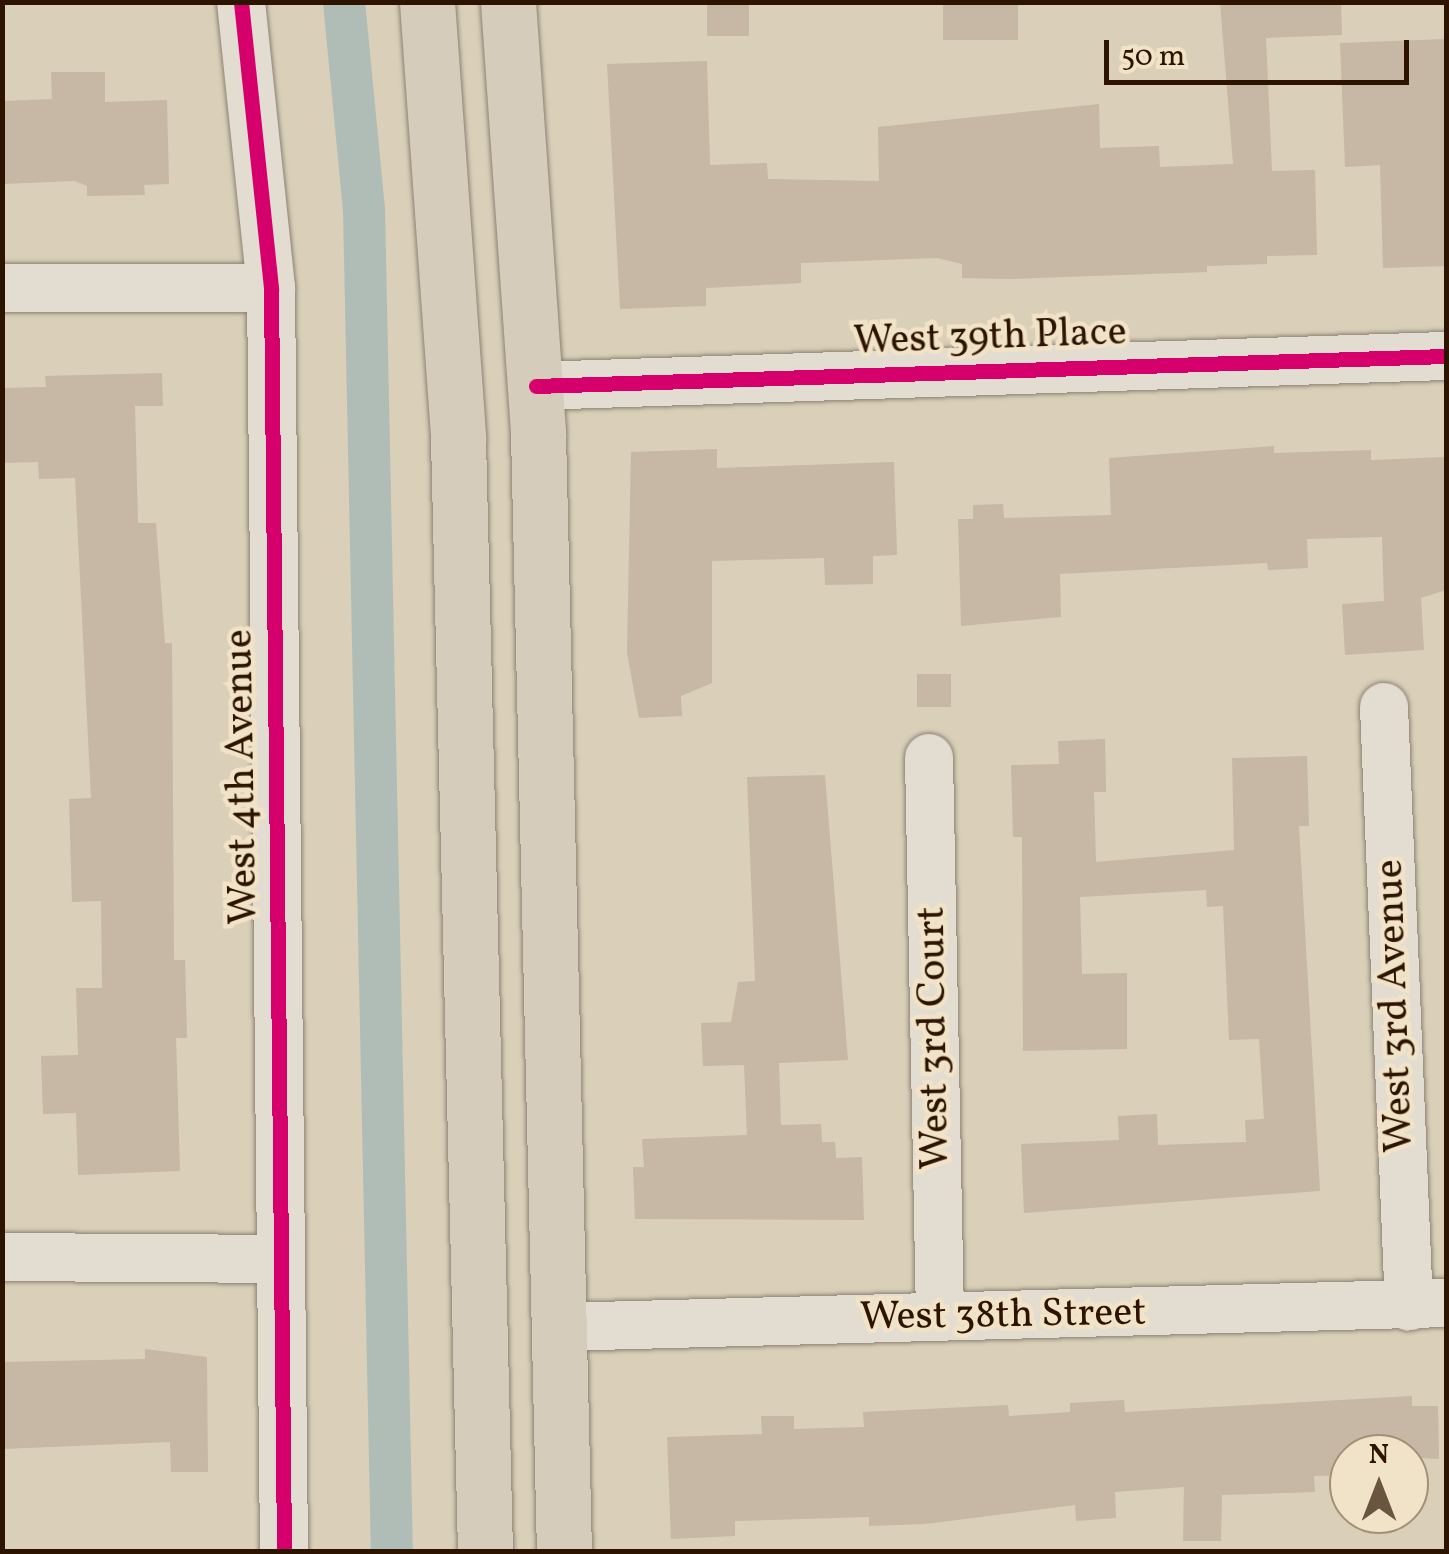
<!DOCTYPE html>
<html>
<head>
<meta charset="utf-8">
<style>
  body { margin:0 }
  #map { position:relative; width:1449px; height:1554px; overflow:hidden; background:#dacfb8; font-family:Vollkorn,serif }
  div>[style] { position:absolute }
  .canal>* { height:42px; margin:-21px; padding:0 21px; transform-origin:21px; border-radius:21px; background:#b0bdb6 }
  .building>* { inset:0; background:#c7b7a5; transform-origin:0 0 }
  .roads { filter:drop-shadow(0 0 2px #8c8273) drop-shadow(0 0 2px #8c8273) }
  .minor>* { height:48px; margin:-24px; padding:0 24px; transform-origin:24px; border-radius:24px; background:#e2dcd1 }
  .primary>* { height:55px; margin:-27.5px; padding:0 27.5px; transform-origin:27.5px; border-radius:27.5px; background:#d6ccbc }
  .cycleway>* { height:15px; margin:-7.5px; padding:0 7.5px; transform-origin:7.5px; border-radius:7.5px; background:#d6006c }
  span { translate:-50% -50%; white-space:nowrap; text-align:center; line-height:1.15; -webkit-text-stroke:9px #f1e3c7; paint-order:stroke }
  .street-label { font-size:40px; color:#2d1400 }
  .frame { position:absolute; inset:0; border:5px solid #2d1400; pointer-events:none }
  .north { position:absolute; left:1329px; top:1434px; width:100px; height:100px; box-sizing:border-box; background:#f1e3c7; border:2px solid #a39077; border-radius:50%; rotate:0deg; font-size:28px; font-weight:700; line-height:40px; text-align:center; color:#2d1400 }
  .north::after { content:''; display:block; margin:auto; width:35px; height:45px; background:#6a5540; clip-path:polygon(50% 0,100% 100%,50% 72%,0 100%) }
  .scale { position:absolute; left:1104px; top:40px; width:305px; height:45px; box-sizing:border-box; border:5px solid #2d1400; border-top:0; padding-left:12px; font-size:30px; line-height:35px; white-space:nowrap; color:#2d1400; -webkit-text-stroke:8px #f1e3c7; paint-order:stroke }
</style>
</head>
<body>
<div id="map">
  <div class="canal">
    <i style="left:344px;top:2px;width:208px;rotate:84.5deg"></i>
    <i style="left:364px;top:209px;width:1343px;rotate:88.81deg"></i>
  </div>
  <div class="building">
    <i style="left:707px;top:2px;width:42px;height:34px"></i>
    <i style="left:943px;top:2px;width:75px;height:38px"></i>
    <i style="clip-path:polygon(1220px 2px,1341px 2px,1342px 35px,1266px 38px,1272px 171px,1315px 170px,1317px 255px,1267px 256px,1267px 264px,1207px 266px,1207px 272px,1009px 279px,962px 278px,962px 264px,937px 258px,801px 263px,801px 283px,706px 288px,706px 306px,620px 309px,607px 64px,707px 61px,710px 165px,767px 163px,768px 179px,879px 181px,878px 127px,1099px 104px,1100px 148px,1159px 146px,1160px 167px,1233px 164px)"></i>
    <i style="clip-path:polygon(1446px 39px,1446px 266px,1383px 268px,1380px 165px,1345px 167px,1340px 43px)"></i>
    <i style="clip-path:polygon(51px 72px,105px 72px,105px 102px,167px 100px,169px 184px,144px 185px,145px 195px,87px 196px,87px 186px,75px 181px,2px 184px,2px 101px,52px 99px)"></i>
    <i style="clip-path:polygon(162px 373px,163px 406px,135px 406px,138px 523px,156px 523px,165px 643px,172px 643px,174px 960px,185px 960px,187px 1038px,176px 1038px,180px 1171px,78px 1175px,76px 1113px,43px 1114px,41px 1056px,78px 1055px,76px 988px,102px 988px,101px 901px,72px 902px,69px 799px,91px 798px,75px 478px,39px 479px,38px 462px,2px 463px,2px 388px,46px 387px,45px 376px)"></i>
    <i style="clip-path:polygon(1274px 446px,1274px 453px,1371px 450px,1371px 460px,1446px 457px,1446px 590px,1421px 598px,1424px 650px,1345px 655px,1342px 604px,1384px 601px,1382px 537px,1307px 539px,1308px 568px,1268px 570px,1267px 563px,1060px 574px,1061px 617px,961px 626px,958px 519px,973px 519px,973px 505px,1003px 504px,1004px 518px,1111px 515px,1109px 458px)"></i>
    <i style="clip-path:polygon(717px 449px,717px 468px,894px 462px,897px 555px,873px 556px,873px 584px,825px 585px,824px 558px,712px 561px,712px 683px,681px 696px,682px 716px,639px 718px,627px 653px,631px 452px)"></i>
    <i style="left:917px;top:674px;width:34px;height:33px"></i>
    <i style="clip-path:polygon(1105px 739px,1106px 792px,1094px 792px,1096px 862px,1234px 850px,1232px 758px,1307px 756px,1309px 826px,1299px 826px,1320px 1191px,1024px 1213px,1021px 1144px,1119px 1140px,1118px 1116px,1157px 1114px,1158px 1145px,1246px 1142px,1245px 1120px,1264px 1119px,1259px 1039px,1229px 1040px,1223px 906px,1207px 907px,1206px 890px,1080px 897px,1082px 974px,1127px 973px,1127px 1049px,1023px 1051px,1022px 837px,1013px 837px,1011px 765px,1059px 764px,1058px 741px)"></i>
    <i style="clip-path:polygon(825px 775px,848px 1060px,779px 1063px,781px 1125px,821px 1124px,822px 1142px,835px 1142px,836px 1158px,862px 1157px,864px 1220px,635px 1219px,633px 1167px,644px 1167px,642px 1139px,747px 1135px,744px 1065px,703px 1066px,701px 1023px,731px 1022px,738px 982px,755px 981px,747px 777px)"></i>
    <i style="clip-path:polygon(145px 1349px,207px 1357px,208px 1472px,171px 1472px,170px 1442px,2px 1449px,2px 1362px,145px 1359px)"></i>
    <i style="clip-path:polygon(1412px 1396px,1412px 1406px,1438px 1406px,1439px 1459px,1349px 1454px,1349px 1475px,1314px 1476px,1315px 1492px,1222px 1495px,1221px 1541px,1183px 1541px,1184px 1487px,1115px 1492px,1116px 1518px,1076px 1521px,1075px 1505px,926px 1524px,869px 1526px,869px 1517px,735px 1521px,735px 1536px,671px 1539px,667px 1437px,762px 1434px,761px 1416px,794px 1416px,794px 1429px,864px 1427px,863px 1412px,1008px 1405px,1009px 1416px,1070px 1412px,1070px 1403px,1124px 1400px,1125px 1412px)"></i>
  </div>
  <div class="roads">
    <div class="minor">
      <i style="left:241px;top:2px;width:288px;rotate:84deg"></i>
      <i style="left:271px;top:288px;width:1264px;rotate:89.41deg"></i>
      <i style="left:2px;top:288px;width:269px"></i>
      <i style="left:536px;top:386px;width:910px;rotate:-1.89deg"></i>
      <i style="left:1384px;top:707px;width:600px;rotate:87.61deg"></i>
      <i style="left:929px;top:758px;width:559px;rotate:88.87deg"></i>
      <i style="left:2px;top:1257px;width:279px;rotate:0.4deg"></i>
      <i style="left:560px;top:1327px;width:886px;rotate:-1.55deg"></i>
    </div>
    <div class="primary">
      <i style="left:427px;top:2px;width:438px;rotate:85.9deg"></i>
      <i style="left:458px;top:439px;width:1113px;rotate:88.61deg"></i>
      <i style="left:508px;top:2px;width:432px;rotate:86deg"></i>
      <i style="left:538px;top:433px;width:1119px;rotate:88.67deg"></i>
    </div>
  </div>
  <div class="cycleway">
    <i style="left:241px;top:2px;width:288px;rotate:84deg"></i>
    <i style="left:271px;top:288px;width:1264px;rotate:89.41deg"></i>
    <i style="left:536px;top:386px;width:910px;rotate:-1.89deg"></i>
  </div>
  <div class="street-label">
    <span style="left:990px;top:338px;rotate:-2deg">West 39th Place</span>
    <span style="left:243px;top:777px;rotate:-91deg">West 4th Avenue</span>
    <span style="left:1396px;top:1006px;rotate:-92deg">West 3rd Avenue</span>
    <span style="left:935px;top:1038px;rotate:-91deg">West 3rd Court</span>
    <span style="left:1003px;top:1316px;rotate:-1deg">West 38th Street</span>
  </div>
  <div class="frame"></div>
  <div class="north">N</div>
  <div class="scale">50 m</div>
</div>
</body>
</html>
